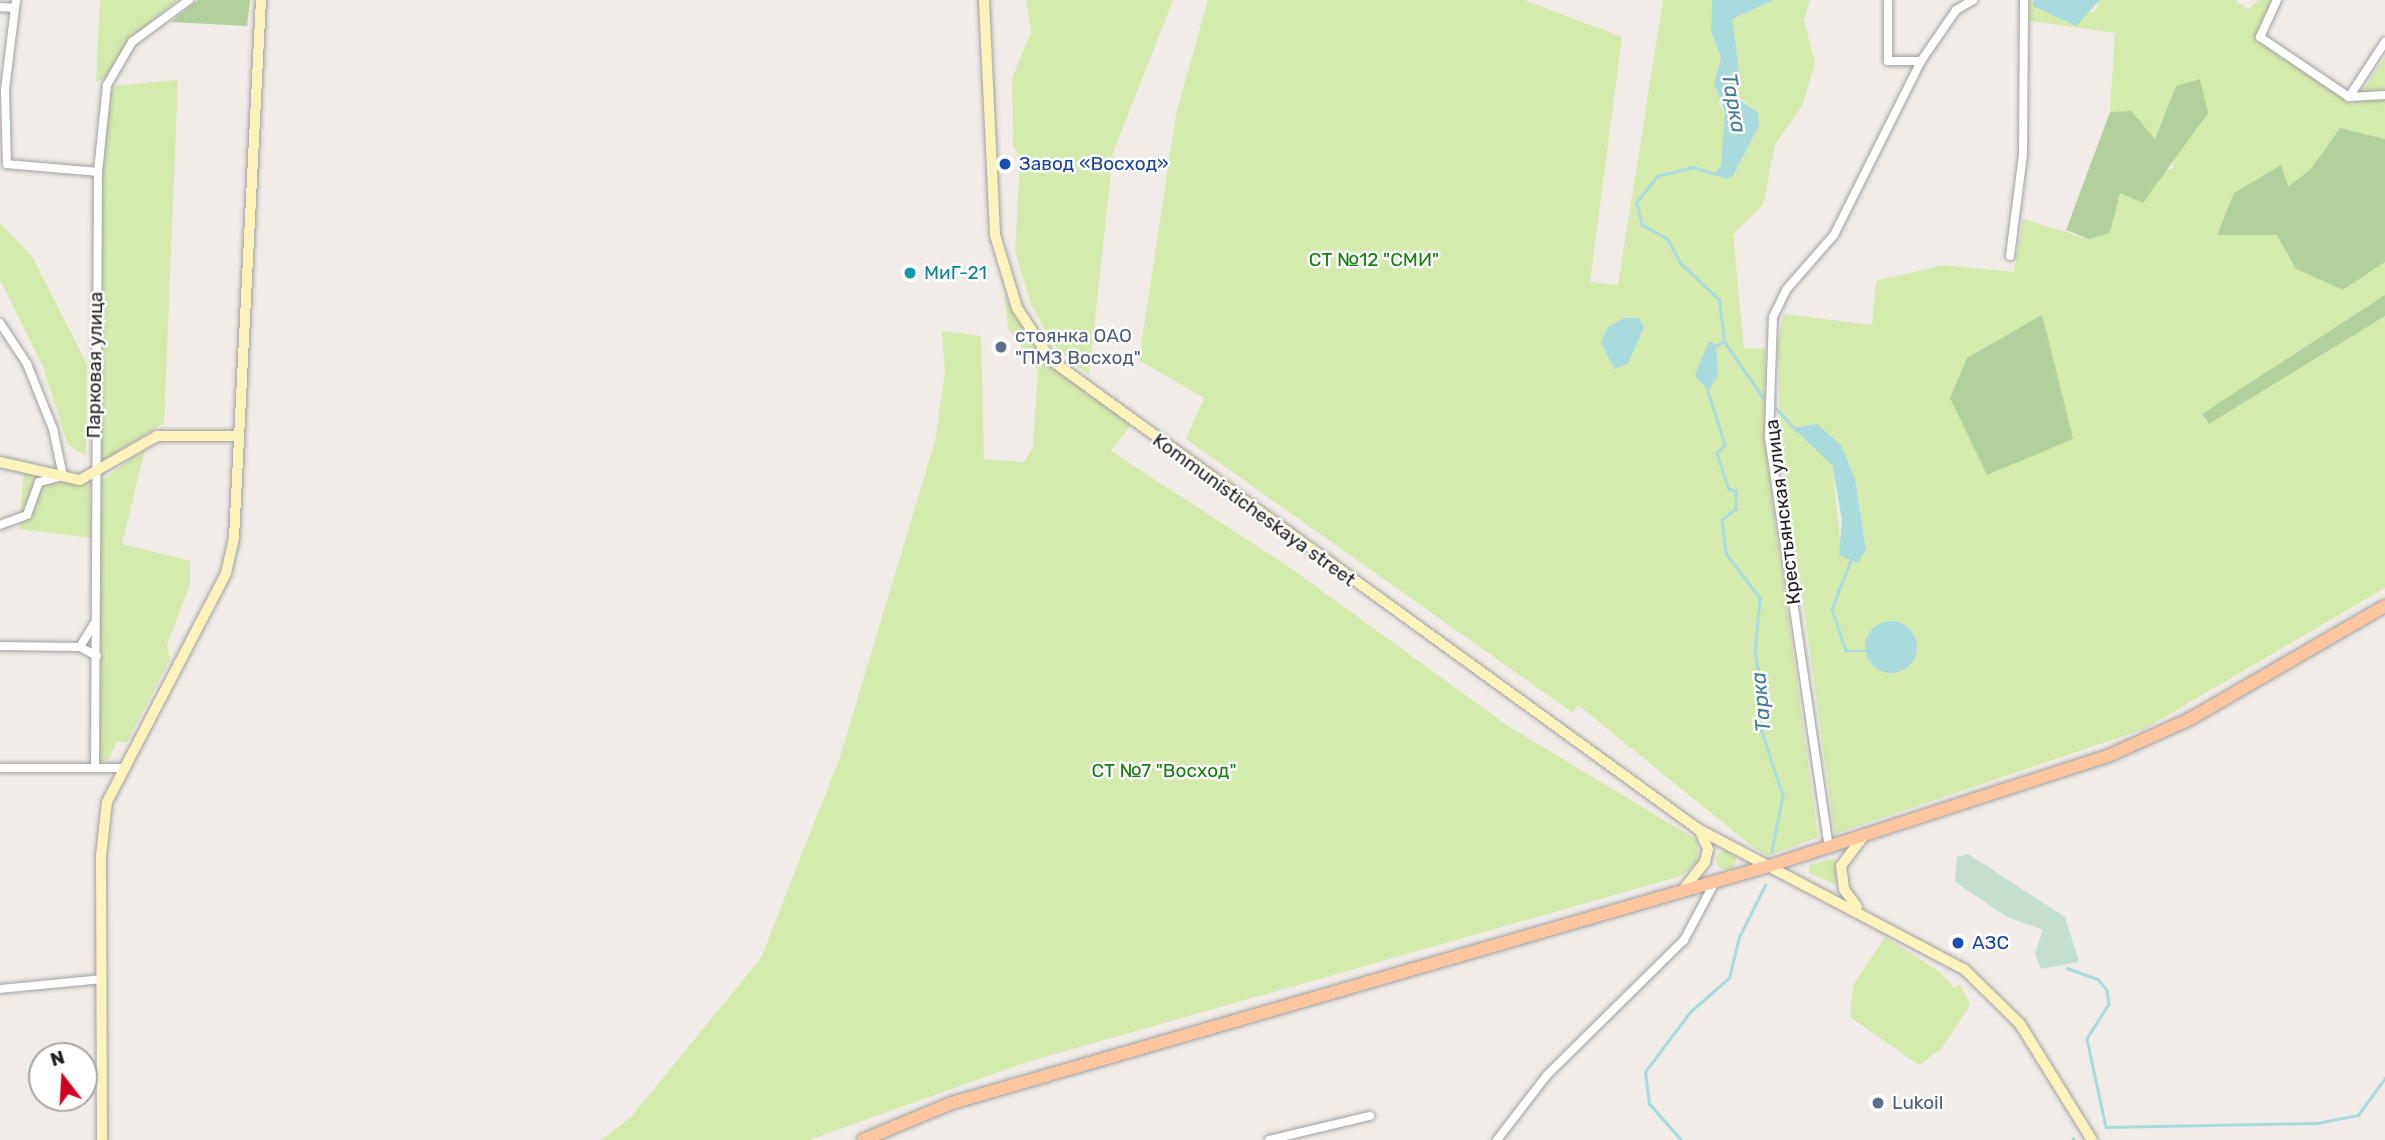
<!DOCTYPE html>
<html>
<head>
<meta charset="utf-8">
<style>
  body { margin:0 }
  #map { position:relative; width:2385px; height:1140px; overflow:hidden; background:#f1ece7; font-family:Rubik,sans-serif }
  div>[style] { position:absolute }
  .grass>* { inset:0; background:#d5eaad }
  .round { border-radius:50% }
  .forest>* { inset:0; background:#b3d09c }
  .wetland>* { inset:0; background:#c4dfce }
  .water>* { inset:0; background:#a8dade }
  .stream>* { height:2.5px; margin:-1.25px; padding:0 1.25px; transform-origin:1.25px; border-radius:1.25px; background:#a8dade }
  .roads { filter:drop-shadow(0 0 2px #a1a1a1) drop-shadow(0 0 2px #a1a1a1) }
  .street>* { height:8px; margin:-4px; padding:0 4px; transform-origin:4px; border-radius:4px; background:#fff }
  .secondary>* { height:10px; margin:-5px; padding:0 5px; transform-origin:5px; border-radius:5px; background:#faf3bc }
  .primary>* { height:12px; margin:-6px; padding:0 6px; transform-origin:6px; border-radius:6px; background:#fcc6a1 }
  .dots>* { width:19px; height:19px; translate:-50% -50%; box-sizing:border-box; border:4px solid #fff; border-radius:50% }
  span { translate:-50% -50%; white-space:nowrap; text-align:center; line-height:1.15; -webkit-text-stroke:5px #fff; paint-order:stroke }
  .transit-label { font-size:19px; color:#164399 }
  .left { translate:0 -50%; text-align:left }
  .park-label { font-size:19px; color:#15800c }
  .culture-label { font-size:19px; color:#0d838f }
  .service-label { font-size:19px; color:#4e5e75 }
  .street-label { font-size:19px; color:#202020 }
  .water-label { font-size:21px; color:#437b99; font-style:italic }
  .north { position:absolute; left:28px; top:1042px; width:70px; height:70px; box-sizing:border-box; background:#fff; border:2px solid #a6a6a6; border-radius:50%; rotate:343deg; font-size:19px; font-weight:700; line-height:28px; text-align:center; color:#202020 }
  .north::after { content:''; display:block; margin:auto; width:24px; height:32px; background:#d00122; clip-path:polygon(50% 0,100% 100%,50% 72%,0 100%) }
</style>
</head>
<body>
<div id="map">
  <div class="grass">
    <i style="clip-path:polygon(100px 0,178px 0,128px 40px,106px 78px,96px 82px)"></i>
    <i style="clip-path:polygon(1026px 0,1173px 0,1113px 153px,1089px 375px,1057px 349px,1032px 307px,1015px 252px,1020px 161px,1013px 145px,1012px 78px,1031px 32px)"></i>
    <i style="clip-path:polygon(1208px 0,1524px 0,1622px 37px,1590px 282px,1618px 285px,1663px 0,1712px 0,1711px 31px,1721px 58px,1719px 104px,1725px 113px,1733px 176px,1759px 126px,1746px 102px,1733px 95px,1732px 19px,1774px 0,1810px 0,1804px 20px,1815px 63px,1803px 104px,1775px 145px,1763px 205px,1733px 234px,1744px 348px,1765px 349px,1764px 440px,1818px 837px,1768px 856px,1753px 847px,1578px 705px,1573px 713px,1186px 439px,1204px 398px,1139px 360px,1176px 114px)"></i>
    <i style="clip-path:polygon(evenodd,2030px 0,2043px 10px,2095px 12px,2100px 0,2236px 0,2248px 10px,2259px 0,2272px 0,2257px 37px,2353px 105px,2385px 57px,2385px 139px,2340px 128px,2310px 170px,2287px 186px,2281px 166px,2278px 235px,2296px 269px,2343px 290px,2385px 262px,2385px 295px,2202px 415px,2209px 424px,2385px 316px,2385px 588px,2144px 729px,1835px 834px,1780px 435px,1778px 341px,1784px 314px,1872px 325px,1876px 281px,1943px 265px,2014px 272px,2023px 219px,2089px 239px,2109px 233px,2120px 192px,2173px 168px,2176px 86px,2155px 139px,2131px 112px,2110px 112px,2115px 33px,2030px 21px,2030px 0,1832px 464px,1855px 479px,1866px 550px,1858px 563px,1841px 548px,1832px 464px)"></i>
    <i style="clip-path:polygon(178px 80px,164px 423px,99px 464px,102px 171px,112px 86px)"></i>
    <i style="clip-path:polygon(0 223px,32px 256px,87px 364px,86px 456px,68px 445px,43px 367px,0 280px)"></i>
    <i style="clip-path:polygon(1005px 296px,1031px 342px,1059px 371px,1131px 425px,1111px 451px,1289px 567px,1508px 726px,1697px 840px,1699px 862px,1681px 876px,1027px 1062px,809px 1140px,601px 1140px,631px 1117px,761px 958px,840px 757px,935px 441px,945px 372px,942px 331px,981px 336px,984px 459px,1024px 462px,1033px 446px,1038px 371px,1008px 328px)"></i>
    <i style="clip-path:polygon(145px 449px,122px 544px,190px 561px,190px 584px,167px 645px,170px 660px,127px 742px,117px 742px,107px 761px,95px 761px,101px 481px)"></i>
    <i style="clip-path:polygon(24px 470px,90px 485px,91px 538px,19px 529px)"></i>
    <i class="round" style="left:1716px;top:850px;width:20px;height:20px"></i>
    <i style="clip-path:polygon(1835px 858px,1836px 885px,1809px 873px,1810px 865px)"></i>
    <i style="clip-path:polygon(1885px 937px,1940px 972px,1954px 988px,1960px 984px,1970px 1005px,1941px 1049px,1919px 1065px,1850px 1017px,1853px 985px)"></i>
  </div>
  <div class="forest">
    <i style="clip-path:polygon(198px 0,250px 0,247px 26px,171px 22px)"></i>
    <i style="clip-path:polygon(2200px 79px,2208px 113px,2143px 203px,2120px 193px,2110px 233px,2089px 239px,2066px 230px,2110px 112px,2131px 111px,2155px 139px,2176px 86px)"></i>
    <i style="clip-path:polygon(2340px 128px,2385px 139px,2385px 262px,2343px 290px,2296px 269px,2277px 235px,2217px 235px,2234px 193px,2281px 165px,2288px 186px,2310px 170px)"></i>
    <i style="clip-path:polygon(2385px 295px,2385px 316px,2209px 424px,2202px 414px)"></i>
    <i style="clip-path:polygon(2042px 315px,2073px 439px,1987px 475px,1950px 398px,1967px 358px)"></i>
  </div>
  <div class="wetland">
    <i style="clip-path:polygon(1968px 854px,2065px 917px,2079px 962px,2041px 969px,2035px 953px,2043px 930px,2007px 917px,1955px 882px,1957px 857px)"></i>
  </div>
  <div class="water">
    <i style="clip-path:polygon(1712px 0,1774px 0,1732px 19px,1739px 70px,1733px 95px,1758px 113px,1759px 126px,1733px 176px,1725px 179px,1715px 174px,1721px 165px,1725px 113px,1714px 83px,1721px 58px,1711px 31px)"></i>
    <i style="clip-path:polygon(2033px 0,2100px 0,2076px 26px,2033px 6px)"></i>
    <i style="clip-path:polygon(1624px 318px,1639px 318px,1644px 327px,1628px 364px,1614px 369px,1601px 342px,1608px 327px)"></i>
    <i style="clip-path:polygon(1709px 341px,1716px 345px,1718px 376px,1708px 391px,1695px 375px)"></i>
    <i style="clip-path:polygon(1817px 424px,1841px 445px,1855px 479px,1866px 550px,1858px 563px,1839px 555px,1842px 519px,1832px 465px,1793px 428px)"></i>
    <i class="round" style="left:1865px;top:621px;width:52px;height:52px"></i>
  </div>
  <div class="stream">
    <i style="left:1724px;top:341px;width:68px;rotate:55.1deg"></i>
    <i style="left:1714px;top:347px;width:12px;rotate:-31deg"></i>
    <i style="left:1724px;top:341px;width:41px;rotate:-97deg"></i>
    <i style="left:1719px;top:300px;width:54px;rotate:-136.5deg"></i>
    <i style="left:1680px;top:263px;width:27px;rotate:-118deg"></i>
    <i style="left:1667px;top:239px;width:29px;rotate:-151deg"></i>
    <i style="left:1642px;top:225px;width:23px;rotate:-105deg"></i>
    <i style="left:1636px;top:203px;width:34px;rotate:-52deg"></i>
    <i style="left:1657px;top:176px;width:37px;rotate:-14deg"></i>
    <i style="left:1693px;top:167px;width:24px;rotate:17deg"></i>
    <i style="left:1708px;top:391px;width:57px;rotate:72.5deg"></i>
    <i style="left:1725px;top:445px;width:11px;rotate:135deg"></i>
    <i style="left:1717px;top:453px;width:38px;rotate:72deg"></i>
    <i style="left:1729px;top:489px;width:7px;rotate:16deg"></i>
    <i style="left:1736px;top:491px;width:18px;rotate:90deg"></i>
    <i style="left:1736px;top:509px;width:18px;rotate:142deg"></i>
    <i style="left:1722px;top:520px;width:33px;rotate:83deg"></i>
    <i style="left:1726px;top:553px;width:56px;rotate:52.9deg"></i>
    <i style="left:1760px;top:598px;width:54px;rotate:95.3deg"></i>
    <i style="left:1755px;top:652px;width:53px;rotate:79.1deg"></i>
    <i style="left:1765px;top:704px;width:23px;rotate:103deg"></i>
    <i style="left:1760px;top:726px;width:74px;rotate:71.8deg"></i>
    <i style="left:1783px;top:796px;width:56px;rotate:101.3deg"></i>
    <i style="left:1777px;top:409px;width:28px;rotate:48deg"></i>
    <i style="left:1852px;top:558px;width:55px;rotate:111.4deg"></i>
    <i style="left:1832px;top:609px;width:44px;rotate:71.6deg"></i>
    <i style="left:1846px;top:651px;width:20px"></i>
    <i style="left:2067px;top:968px;width:33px;rotate:20deg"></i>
    <i style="left:2098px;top:979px;width:14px;rotate:51deg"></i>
    <i style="left:2107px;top:990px;width:14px;rotate:82deg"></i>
    <i style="left:2109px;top:1004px;width:41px;rotate:122.2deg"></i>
    <i style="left:2087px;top:1039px;width:90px;rotate:77.8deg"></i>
    <i style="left:2106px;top:1127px;width:211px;rotate:-1.1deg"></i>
    <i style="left:2317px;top:1123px;width:42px;rotate:-11deg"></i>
    <i style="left:2358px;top:1115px;width:46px;rotate:-53.9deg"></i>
    <i style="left:1681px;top:1140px;width:48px;rotate:-131.6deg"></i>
    <i style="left:1649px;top:1104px;width:32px;rotate:-97deg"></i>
    <i style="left:1645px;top:1072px;width:75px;rotate:-53.1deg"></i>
    <i style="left:1690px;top:1012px;width:52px;rotate:-41.1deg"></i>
    <i style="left:1729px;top:978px;width:42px;rotate:-76.3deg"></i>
    <i style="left:1739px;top:937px;width:58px;rotate:-63.4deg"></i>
    <i style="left:2072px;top:1140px;width:2px;rotate:-63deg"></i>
  </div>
  <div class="roads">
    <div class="street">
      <i style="left:16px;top:0;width:91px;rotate:97deg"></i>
      <i style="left:5px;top:90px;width:74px;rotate:88.5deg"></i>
      <i style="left:7px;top:164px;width:91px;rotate:5deg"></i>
      <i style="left:1888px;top:0;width:61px;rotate:90deg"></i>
      <i style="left:1888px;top:61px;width:33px"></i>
      <i style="left:2277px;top:0;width:41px;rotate:114.7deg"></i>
      <i style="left:2260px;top:37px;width:107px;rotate:34deg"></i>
      <i style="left:0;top:7px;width:15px;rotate:4deg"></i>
      <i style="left:2349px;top:97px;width:66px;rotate:-56.8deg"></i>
      <i style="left:2349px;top:97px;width:36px;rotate:-3deg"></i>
      <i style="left:2010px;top:256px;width:103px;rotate:-82.7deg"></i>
      <i style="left:2023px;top:154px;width:154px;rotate:-89.6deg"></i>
      <i style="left:0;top:323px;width:49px;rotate:56.6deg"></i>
      <i style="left:27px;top:364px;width:70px;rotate:68.2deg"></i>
      <i style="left:53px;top:429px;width:48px;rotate:78deg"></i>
      <i style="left:63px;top:476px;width:25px;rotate:166deg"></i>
      <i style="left:39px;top:482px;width:35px;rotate:110deg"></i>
      <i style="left:27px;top:515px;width:29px;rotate:160deg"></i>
      <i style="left:0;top:646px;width:80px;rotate:0.7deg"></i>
      <i style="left:80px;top:647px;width:19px;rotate:28deg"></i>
      <i style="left:80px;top:647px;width:26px;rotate:-59deg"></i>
      <i style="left:95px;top:766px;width:594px;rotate:-89.71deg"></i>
      <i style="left:98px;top:172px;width:87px;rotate:-84.1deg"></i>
      <i style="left:107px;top:85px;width:50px;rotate:-59.8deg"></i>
      <i style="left:132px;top:42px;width:71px;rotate:-36.4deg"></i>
      <i style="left:0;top:768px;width:121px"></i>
      <i style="left:1829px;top:848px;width:415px;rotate:-98.3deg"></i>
      <i style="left:1769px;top:437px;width:120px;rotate:-88.1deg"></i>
      <i style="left:1773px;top:317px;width:30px;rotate:-64deg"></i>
      <i style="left:1786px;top:290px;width:73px;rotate:-48.9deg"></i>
      <i style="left:1834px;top:235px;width:195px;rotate:-63.4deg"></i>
      <i style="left:1921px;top:61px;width:62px;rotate:-55.5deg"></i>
      <i style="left:1956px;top:10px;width:20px;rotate:-30deg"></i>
      <i style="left:0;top:989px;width:102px;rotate:-5.6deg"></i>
      <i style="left:1269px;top:1140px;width:104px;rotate:-13.4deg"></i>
      <i style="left:1497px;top:1140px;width:82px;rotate:-52.4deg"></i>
      <i style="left:1547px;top:1075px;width:192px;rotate:-44.6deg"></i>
      <i style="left:1684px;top:940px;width:66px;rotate:-61.9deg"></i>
    </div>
    <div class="secondary">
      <i style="left:984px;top:0;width:235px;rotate:87.3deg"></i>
      <i style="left:995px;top:235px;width:76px;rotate:73.2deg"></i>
      <i style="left:1017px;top:308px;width:62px;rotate:56.8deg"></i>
      <i style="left:1051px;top:360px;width:799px;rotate:35.94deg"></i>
      <i style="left:1698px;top:829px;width:301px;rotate:27.8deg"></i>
      <i style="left:1964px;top:969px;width:78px;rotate:44.5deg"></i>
      <i style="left:2020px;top:1024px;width:137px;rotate:58.2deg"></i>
      <i style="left:0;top:462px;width:82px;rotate:12.7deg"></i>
      <i style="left:80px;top:480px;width:89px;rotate:-29.7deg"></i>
      <i style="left:157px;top:436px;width:81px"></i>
      <i style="left:1683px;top:890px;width:36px;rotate:-52deg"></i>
      <i style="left:1705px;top:862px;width:13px;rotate:-77deg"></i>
      <i style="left:1708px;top:849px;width:20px;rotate:-114deg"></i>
      <i style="left:1857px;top:907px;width:22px;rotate:-126deg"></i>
      <i style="left:1844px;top:889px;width:23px;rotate:-97deg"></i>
      <i style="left:1841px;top:866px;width:35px;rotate:-53deg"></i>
      <i style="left:102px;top:1140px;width:284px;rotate:-90.2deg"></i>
      <i style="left:101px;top:856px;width:54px;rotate:-83.7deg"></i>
      <i style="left:107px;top:802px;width:258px;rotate:-62.5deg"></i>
      <i style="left:226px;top:573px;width:36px;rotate:-77deg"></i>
      <i style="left:234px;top:538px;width:539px;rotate:-87.13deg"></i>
    </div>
    <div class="primary">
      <i style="left:863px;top:1140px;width:96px;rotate:-22.6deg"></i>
      <i style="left:952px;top:1103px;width:851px;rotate:-16.18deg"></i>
      <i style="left:1769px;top:866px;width:356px;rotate:-18deg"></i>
      <i style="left:2108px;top:756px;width:90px;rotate:-24.3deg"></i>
      <i style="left:2190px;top:719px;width:225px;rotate:-30.1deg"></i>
    </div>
  </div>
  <div class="dots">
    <i style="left:1005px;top:164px;background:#1a4fb4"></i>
    <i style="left:910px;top:273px;background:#0f9aa8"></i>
    <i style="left:1001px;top:347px;background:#5c6f8a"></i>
    <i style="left:1958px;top:943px;background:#1a4fb4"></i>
    <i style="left:1878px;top:1103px;background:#5c6f8a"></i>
  </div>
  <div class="transit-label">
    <span class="left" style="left:1019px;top:164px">Завод «Восход»</span>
    <span class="left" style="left:1972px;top:943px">АЗС</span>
  </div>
  <div class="park-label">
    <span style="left:1374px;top:260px">СТ №12 "СМИ"</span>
    <span style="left:1164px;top:771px">СТ №7 "Восход"</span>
  </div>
  <div class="culture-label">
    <span class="left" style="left:924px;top:273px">МиГ-21</span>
  </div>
  <div class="service-label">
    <span class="left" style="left:1015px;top:347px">стоянка ОАО<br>"ПМЗ Восход"</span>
    <span class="left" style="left:1892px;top:1103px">Lukoil</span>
  </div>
  <div class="street-label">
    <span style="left:95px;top:365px;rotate:-89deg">Парковая улица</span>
    <span style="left:1254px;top:510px;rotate:36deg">Kommunisticheskaya street</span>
    <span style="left:1783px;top:512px;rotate:-97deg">Крестьянская улица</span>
  </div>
  <div class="water-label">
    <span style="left:1734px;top:103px;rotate:80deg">Тарка</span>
    <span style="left:1761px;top:702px;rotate:-95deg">Тарка</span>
  </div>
  <div class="north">N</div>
</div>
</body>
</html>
